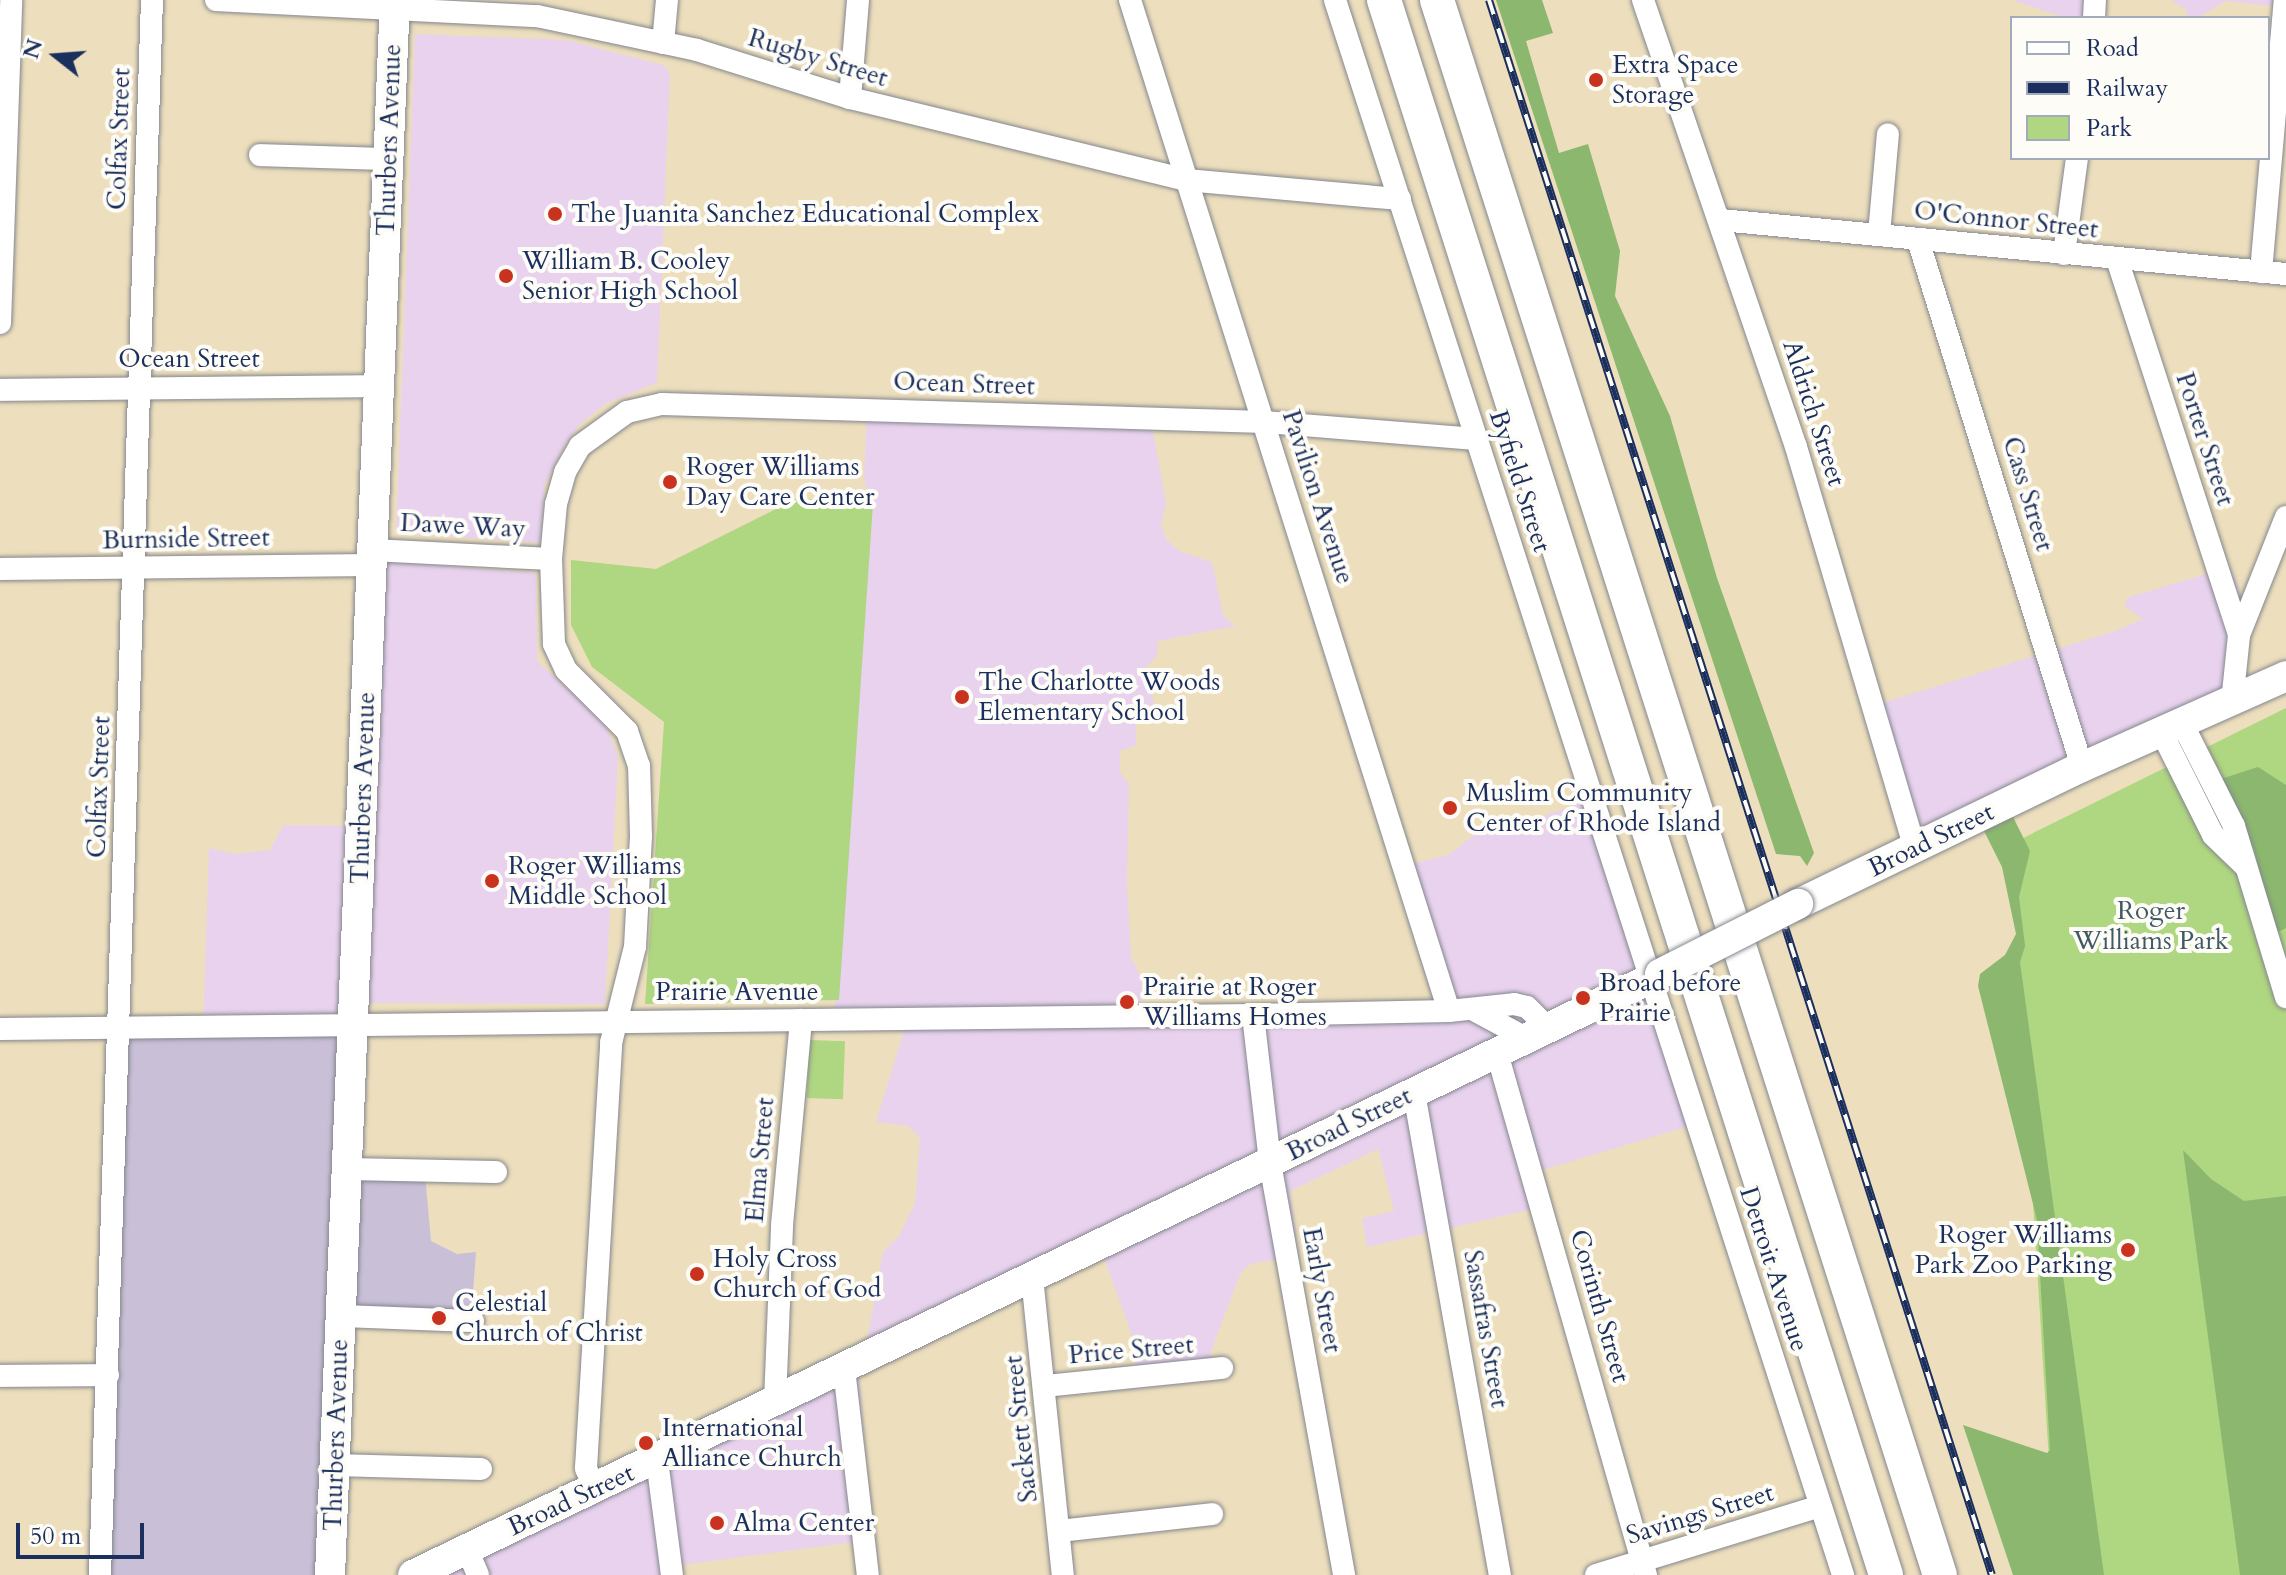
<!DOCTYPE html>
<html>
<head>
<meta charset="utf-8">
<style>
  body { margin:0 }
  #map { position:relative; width:2286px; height:1575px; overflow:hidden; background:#eddfbd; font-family:Cardo,serif }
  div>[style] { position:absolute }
  .built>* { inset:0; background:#e8d2ee }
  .industrial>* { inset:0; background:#c9bfd7 }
  .green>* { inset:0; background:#afd680; transform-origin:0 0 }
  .forest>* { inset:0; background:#8bb76e }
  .roads { filter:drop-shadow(0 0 2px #84878e) drop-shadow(0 0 2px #84878e) }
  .minor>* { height:22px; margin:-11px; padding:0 11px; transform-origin:11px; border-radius:11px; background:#fff }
  .major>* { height:30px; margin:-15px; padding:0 15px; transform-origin:15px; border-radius:15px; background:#fff }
  .highway>* { height:34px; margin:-17px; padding:0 17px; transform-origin:17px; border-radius:17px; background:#fff }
  .rail>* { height:8px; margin-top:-4px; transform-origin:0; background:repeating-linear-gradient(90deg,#fdfcf7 0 15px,#1b2f5e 0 30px); box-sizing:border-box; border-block:2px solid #1b2f5e }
  .bridges { filter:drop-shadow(0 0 2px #84878e) drop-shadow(0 0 2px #84878e) }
  .major-bridge>* { height:30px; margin:-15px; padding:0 15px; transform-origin:15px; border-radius:15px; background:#fff }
  .dots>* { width:22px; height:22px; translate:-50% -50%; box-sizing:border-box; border:4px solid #fdfcf7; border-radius:50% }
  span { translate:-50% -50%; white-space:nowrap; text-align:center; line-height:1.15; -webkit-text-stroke:8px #fdfcf7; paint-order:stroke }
  .street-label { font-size:26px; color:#1b2f5e }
  .poi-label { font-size:26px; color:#1b2f5e }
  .left { translate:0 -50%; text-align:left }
  .right { translate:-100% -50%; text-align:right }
  .park-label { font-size:26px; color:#405966 }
  .legend { position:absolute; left:2010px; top:16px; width:260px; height:144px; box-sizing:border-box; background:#fdfcf7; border:2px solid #a3aaba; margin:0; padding:10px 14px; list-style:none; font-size:24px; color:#1b2f5e }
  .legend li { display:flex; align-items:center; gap:16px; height:40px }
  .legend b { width:40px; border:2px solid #a3aaba }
  .north { position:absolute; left:16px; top:16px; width:80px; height:80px; -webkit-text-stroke:6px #fdfcf7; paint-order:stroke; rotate:287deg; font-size:22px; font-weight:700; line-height:32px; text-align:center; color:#1b2f5e }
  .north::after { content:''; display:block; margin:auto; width:28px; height:36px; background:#1b2f5e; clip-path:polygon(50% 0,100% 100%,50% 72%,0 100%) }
  .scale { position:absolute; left:16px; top:1523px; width:128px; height:36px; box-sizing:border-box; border:4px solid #1b2f5e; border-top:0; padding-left:10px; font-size:24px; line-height:28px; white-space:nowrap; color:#1b2f5e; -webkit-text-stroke:6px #fdfcf7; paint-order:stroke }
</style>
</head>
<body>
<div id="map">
  <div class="built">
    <i style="clip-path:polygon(2012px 0,2096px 0,2094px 16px,2060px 16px)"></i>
    <i style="clip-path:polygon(2171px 0,2284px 0,2282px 7px,2226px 1px,2197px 18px,2188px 18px,2186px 9px)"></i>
    <i style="clip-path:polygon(415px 34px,566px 40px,663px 65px,670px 73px,657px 383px,607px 403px,580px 424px,563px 447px,544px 487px,541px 543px,396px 533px)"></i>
    <i style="clip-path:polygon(867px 412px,1151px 421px,1166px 503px,1161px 525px,1166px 539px,1179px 551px,1212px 562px,1223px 615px,1235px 626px,1158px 641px,1157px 655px,1145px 669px,1155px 708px,1136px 725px,1136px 745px,1120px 751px,1120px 772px,1129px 785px,1127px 881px,1131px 957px,1142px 979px,1141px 1012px,1446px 1017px,1406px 865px,1448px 855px,1474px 835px,1502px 831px,1588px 800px,1702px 1122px,1539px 1171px,1547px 1206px,1367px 1247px,1362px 1218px,1394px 1211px,1378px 1149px,1290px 1191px,1299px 1257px,1252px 1263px,1241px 1272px,1211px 1351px,1211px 1365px,1137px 1373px,1131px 1333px,1102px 1252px,862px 1368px,883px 1252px,899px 1236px,915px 1203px,920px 1138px,908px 1126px,876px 1122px,908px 1018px,834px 1017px,870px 512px,864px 474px)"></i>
    <i style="clip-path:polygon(383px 561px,536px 573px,537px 661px,606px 725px,618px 758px,605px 1004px,367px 1003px)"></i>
    <i style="clip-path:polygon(2230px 567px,2248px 614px,2225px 698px,1923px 853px,1876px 705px,2115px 631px,2143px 619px,2124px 606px,2129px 597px)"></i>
    <i style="clip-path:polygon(283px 825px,362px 826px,357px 1020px,203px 1027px,209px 848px,234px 854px,270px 850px)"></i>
    <i style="clip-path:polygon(859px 1374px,870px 1540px,674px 1566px,673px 1575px,439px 1575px)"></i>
  </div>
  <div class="industrial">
    <i style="clip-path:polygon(352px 1025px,351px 1165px,425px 1174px,431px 1241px,457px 1254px,476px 1252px,471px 1319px,348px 1315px,332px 1575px,103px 1575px,119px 1032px)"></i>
  </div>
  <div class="green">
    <i style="clip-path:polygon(798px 498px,873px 504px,839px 1000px,645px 1004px,664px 722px,592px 667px,571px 625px,571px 560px,656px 569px)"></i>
    <i style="clip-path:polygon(2286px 708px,2286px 1575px,2056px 1575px,2011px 844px)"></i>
    <i style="left:809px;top:1040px;width:36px;height:58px;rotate:2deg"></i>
  </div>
  <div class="forest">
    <i style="clip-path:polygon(1496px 0,1542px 0,1553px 33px,1526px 41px,1559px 153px,1588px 144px,1620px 251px,1615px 296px,1670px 416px,1717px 578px,1814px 853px,1807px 866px,1800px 856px,1776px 854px)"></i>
    <i style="clip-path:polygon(2258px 767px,2286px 785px,2286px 928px,2276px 933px,2254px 850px,2221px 779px)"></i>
    <i style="clip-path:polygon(2011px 813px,2030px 851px,2019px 897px,2025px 946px,2020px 962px,2104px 1575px,2013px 1575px,1963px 1425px,2047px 1453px,2050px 1450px,2037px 1220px,1978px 986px,1980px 974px,2005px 955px,2016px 934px,2002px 867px,1982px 827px)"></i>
    <i style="clip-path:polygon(2183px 1150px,2211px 1179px,2244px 1201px,2286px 1196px,2286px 1575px,2240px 1575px)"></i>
  </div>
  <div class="roads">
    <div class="minor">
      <i style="left:216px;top:0;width:321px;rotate:2.9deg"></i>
      <i style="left:537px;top:16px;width:164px;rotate:12deg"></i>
      <i style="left:697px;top:50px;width:160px;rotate:17.4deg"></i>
      <i style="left:850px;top:98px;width:346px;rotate:13.7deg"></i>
      <i style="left:1186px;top:180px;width:215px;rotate:5.1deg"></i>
      <i style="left:1130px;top:0;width:1060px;rotate:72.49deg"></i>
      <i style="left:1335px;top:0;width:1655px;rotate:72.12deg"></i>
      <i style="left:1643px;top:0;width:472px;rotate:71.1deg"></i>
      <i style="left:1796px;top:447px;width:418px;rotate:73.5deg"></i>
      <i style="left:2094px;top:18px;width:18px;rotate:-87deg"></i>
      <i style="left:663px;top:43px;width:43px;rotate:-84.7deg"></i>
      <i style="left:850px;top:98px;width:98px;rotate:-85.3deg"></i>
      <i style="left:260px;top:155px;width:129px;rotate:1.8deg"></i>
      <i style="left:1721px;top:220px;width:568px;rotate:5.46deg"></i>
      <i style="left:1879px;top:234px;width:100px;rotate:-84.9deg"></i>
      <i style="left:1918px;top:240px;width:552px;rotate:72.71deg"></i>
      <i style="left:2064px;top:254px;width:97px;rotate:-82.3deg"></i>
      <i style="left:2117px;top:259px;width:395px;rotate:72deg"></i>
      <i style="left:2261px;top:272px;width:273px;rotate:-85deg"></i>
      <i style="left:0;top:323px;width:323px;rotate:-88deg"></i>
      <i style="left:0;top:390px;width:379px;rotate:-0.6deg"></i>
      <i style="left:372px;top:550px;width:179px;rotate:2.9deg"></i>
      <i style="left:0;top:569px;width:372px;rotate:-0.6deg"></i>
      <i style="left:2232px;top:703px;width:68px;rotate:-84.1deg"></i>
      <i style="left:2239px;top:635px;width:127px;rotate:-68.3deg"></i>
      <i style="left:2183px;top:725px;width:113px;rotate:63.2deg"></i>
      <i style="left:2234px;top:826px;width:179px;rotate:73.1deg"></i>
      <i style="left:2162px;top:733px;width:114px;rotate:63.4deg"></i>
      <i style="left:2213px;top:835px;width:45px;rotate:44.1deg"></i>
      <i style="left:1474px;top:1010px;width:57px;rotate:28.4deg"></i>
      <i style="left:1253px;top:1015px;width:149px;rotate:83.4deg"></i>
      <i style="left:1270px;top:1163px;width:419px;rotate:79.8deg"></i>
      <i style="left:0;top:1029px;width:1253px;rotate:-0.64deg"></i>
      <i style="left:1253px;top:1015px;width:196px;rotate:-1.2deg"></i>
      <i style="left:1449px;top:1011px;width:65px;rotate:-6.1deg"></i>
      <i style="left:1514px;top:1004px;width:13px;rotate:13deg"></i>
      <i style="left:1527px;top:1007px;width:28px;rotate:45deg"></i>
      <i style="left:1497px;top:1053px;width:543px;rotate:74.07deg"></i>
      <i style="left:1414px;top:1093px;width:490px;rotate:79.9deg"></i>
      <i style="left:347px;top:1169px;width:149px;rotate:1.2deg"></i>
      <i style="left:1032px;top:1277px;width:300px;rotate:84.1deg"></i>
      <i style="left:341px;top:1316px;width:132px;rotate:2.2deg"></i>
      <i style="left:844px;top:1369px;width:207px;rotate:83.4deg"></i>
      <i style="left:0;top:1376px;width:108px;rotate:-0.5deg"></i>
      <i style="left:1045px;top:1386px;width:178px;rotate:-5.8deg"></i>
      <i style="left:775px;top:1402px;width:177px;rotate:-87.7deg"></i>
      <i style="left:782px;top:1225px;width:206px;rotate:-84.7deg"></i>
      <i style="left:657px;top:1460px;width:116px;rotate:82.6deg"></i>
      <i style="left:334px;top:1465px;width:147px;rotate:1.6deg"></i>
      <i style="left:594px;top:1488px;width:22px;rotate:-112deg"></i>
      <i style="left:586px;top:1468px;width:426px;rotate:-86.6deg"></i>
      <i style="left:611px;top:1043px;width:99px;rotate:-76deg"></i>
      <i style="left:635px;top:947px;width:111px;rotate:-86.9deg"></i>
      <i style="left:641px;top:836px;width:70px;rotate:-91.6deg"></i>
      <i style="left:639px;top:766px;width:37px;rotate:-109deg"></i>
      <i style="left:627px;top:731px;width:86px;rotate:-135deg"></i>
      <i style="left:566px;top:670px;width:29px;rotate:-115deg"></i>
      <i style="left:554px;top:644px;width:85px;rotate:-92deg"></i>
      <i style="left:551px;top:559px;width:55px;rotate:-84.8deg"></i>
      <i style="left:556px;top:504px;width:33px;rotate:-74deg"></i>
      <i style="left:565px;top:472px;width:30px;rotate:-60deg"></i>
      <i style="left:580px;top:446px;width:58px;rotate:-35.9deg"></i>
      <i style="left:627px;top:412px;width:36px;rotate:-13deg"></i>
      <i style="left:662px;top:404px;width:603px;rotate:1.71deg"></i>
      <i style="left:1265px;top:422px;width:213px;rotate:4.6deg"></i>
      <i style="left:1059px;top:1531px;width:154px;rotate:-6.3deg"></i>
      <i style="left:467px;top:1549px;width:28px;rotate:67deg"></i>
      <i style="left:100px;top:1575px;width:1576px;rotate:-88.11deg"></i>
      <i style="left:1596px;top:1575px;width:234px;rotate:-17.1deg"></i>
    </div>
    <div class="major">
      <i style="left:1798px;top:904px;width:315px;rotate:-25.8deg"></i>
      <i style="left:2082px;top:767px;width:223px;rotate:-24deg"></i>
      <i style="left:330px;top:1575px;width:1576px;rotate:-87.64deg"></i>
      <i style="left:413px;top:1575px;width:1384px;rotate:-25.73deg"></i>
    </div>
    <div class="highway">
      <i style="left:1384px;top:0;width:1653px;rotate:72.32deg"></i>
      <i style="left:1437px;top:0;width:1653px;rotate:72.29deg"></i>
    </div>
  </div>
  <div class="rail">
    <i style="left:1489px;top:0;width:1653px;rotate:72.29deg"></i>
  </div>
  <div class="bridges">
    <div class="major-bridge">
      <i style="left:1660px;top:974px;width:155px;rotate:-26.9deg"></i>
    </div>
  </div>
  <div class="dots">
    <i style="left:1596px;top:80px;background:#c8321e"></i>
    <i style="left:555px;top:214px;background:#c8321e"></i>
    <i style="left:506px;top:276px;background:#c8321e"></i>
    <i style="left:670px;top:482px;background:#c8321e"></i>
    <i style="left:962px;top:697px;background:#c8321e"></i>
    <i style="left:1450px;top:808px;background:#c8321e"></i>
    <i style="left:492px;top:881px;background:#c8321e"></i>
    <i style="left:1583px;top:998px;background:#c8321e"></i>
    <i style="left:1127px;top:1002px;background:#c8321e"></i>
    <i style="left:2128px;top:1250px;background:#c8321e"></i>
    <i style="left:697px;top:1274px;background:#c8321e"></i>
    <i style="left:439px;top:1318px;background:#c8321e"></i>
    <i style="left:646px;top:1443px;background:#c8321e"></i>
    <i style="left:717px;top:1523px;background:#c8321e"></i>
  </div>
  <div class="street-label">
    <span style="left:818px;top:58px;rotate:17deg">Rugby Street</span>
    <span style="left:119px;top:139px;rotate:-88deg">Colfax Street</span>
    <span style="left:389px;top:140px;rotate:-88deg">Thurbers Avenue</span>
    <span style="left:2006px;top:220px;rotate:6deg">O'Connor Street</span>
    <span style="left:189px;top:359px">Ocean Street</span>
    <span style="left:964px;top:384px;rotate:2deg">Ocean Street</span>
    <span style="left:1814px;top:413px;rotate:72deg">Aldrich Street</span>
    <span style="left:2205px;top:439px;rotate:72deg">Porter Street</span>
    <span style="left:1520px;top:481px;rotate:72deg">Byfield Street</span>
    <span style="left:2028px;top:494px;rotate:73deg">Cass Street</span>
    <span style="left:1318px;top:497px;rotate:72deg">Pavilion Avenue</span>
    <span style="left:463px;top:526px;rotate:3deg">Dawe Way</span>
    <span style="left:186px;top:539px;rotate:-1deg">Burnside Street</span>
    <span style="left:99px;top:787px;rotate:-88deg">Colfax Street</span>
    <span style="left:363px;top:788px;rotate:-88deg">Thurbers Avenue</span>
    <span style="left:1931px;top:840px;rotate:-26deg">Broad Street</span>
    <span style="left:737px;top:992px">Prairie Avenue</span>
    <span style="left:1349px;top:1124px;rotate:-26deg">Broad Street</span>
    <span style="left:760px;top:1160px;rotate:-85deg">Elma Street</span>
    <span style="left:1774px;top:1269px;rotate:72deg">Detroit Avenue</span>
    <span style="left:1322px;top:1290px;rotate:80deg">Early Street</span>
    <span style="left:1600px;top:1306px;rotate:74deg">Corinth Street</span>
    <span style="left:1486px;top:1329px;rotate:80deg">Sassafras Street</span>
    <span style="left:1131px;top:1350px;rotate:-5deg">Price Street</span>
    <span style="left:1021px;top:1429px;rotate:-96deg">Sackett Street</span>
    <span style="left:336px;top:1435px;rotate:-88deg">Thurbers Avenue</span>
    <span style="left:571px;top:1500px;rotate:-25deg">Broad Street</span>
    <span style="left:1700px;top:1514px;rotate:-17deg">Savings Street</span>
  </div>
  <div class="poi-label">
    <span class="left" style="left:1612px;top:80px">Extra Space<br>Storage</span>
    <span class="left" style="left:571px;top:214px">The Juanita Sanchez Educational Complex</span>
    <span class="left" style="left:522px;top:276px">William B. Cooley<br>Senior High School</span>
    <span class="left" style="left:686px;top:482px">Roger Williams<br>Day Care Center</span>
    <span class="left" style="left:978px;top:697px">The Charlotte Woods<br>Elementary School</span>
    <span class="left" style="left:1466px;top:808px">Muslim Community<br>Center of Rhode Island</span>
    <span class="left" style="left:508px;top:881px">Roger Williams<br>Middle School</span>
    <span class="left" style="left:1599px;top:998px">Broad before<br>Prairie</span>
    <span class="left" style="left:1143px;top:1002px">Prairie at Roger<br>Williams Homes</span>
    <span class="right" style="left:2112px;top:1250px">Roger Williams<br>Park Zoo Parking</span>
    <span class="left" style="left:713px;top:1274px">Holy Cross<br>Church of God</span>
    <span class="left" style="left:455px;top:1318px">Celestial<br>Church of Christ</span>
    <span class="left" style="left:662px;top:1443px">International<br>Alliance Church</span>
    <span class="left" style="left:733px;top:1523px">Alma Center</span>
  </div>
  <div class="park-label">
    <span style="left:2151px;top:926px">Roger<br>Williams Park</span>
  </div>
  <ul class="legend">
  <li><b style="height:10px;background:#fff"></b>Road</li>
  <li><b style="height:10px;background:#1b2f5e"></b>Railway</li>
  <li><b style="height:22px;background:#afd680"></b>Park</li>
  </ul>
  <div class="north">N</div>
  <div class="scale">50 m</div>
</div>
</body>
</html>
